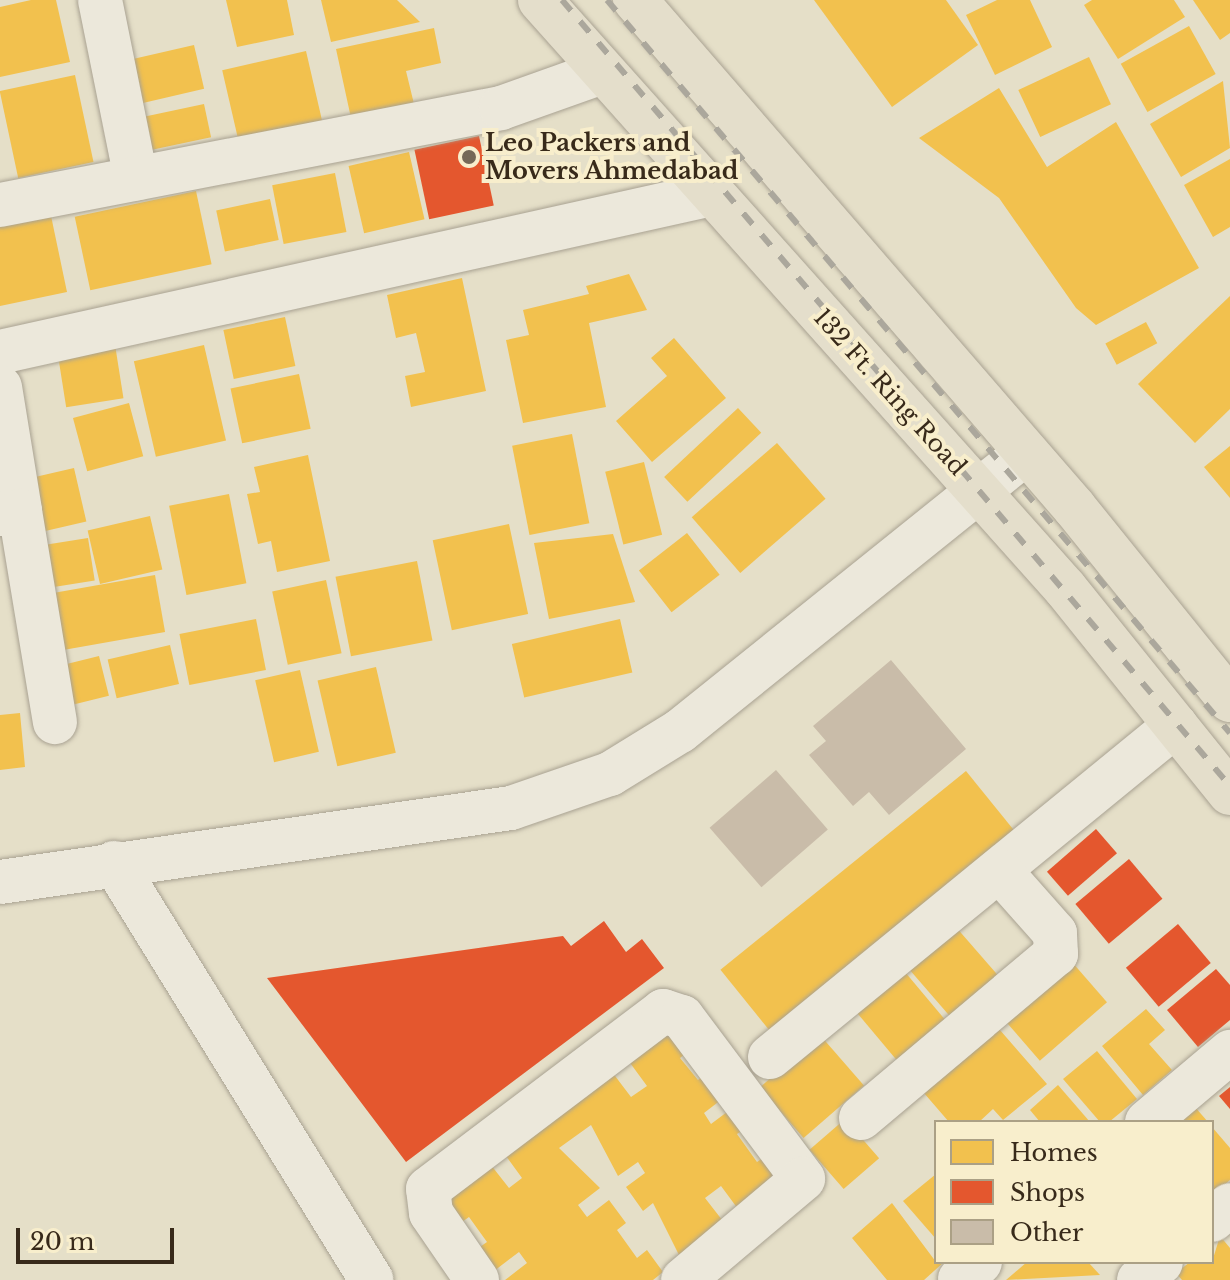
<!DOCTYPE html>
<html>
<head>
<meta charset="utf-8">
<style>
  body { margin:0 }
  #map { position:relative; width:1230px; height:1280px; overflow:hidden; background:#e5dfc8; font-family:"Libre Baskerville",serif }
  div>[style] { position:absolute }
  .homes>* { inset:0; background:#f2c14e; transform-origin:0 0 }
  .shops>* { inset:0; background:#e4572e; transform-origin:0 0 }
  .building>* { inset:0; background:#c9bca9; transform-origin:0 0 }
  .roads { filter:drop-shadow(0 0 2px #a9a292) drop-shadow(0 0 2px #a9a292) }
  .minor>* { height:44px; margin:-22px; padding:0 22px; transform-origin:22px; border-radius:22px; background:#ece8db }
  .major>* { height:44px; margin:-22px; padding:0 22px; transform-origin:22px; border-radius:22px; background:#e4decb }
  .rail>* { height:6px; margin-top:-3px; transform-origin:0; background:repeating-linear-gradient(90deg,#aba79c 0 14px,transparent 0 28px) }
  .dots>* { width:22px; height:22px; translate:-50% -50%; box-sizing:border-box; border:4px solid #f8eecc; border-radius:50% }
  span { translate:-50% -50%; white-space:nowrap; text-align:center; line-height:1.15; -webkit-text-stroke:8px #f8eecc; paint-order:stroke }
  .poi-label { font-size:24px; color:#382a1a; font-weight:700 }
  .left { translate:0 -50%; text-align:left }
  .street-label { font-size:24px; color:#382a1a }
  .legend { position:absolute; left:934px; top:1120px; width:280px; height:144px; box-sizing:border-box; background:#f8eecc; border:2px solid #aba085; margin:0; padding:10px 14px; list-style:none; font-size:24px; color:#382a1a }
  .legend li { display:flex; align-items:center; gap:16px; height:40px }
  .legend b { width:40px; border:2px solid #aba085 }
  .scale { position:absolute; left:16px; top:1228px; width:158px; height:36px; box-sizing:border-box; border:4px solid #382a1a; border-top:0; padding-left:10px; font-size:24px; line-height:28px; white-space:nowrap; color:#382a1a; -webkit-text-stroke:6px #f8eecc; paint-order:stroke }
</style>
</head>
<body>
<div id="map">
  <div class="homes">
    <i style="clip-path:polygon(31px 0,56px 0,70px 62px,0 77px,0 7px)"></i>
    <i style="clip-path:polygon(226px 0,287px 0,294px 35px,237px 47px)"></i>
    <i style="clip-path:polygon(321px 0,397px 0,420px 22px,331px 42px)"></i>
    <i style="clip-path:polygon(814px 0,946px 0,978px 45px,892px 107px)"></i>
    <i style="clip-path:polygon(997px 0,1030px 0,1052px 47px,995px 75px,966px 15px)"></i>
    <i style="clip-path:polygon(1092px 0,1174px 0,1185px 17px,1118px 59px,1084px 5px)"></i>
    <i style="clip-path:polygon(1193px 0,1230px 0,1230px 33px,1220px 40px)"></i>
    <i style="left:1189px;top:26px;width:55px;height:78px;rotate:61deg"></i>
    <i style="clip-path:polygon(434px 28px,441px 63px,406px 71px,414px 104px,351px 118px,336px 49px)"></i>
    <i style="left:194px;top:45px;width:45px;height:76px;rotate:77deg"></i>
    <i style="left:306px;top:51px;width:77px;height:86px;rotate:77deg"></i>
    <i style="left:1089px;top:57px;width:52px;height:78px;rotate:65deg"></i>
    <i style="left:75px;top:75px;width:89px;height:77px;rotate:78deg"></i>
    <i style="clip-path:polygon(1223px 81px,1230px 148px,1181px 177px,1150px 124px)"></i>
    <i style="clip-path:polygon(999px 88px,1047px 167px,1116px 122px,1199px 268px,1096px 325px,1076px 308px,999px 198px,919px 138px)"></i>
    <i style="left:204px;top:104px;width:34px;height:71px;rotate:78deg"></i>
    <i style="left:409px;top:152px;width:69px;height:62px;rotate:77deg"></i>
    <i style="clip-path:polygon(1230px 159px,1230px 227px,1213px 237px,1184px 185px)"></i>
    <i style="left:335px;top:173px;width:60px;height:64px;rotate:79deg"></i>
    <i style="left:196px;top:191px;width:75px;height:124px;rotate:78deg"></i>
    <i style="left:270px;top:199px;width:42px;height:55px;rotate:78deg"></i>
    <i style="clip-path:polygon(50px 211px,67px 292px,0 306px,0 222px)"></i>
    <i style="clip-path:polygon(629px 274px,647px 310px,589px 323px,606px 407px,523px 423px,506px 340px,529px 335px,523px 310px,589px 294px,586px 286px)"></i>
    <i style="clip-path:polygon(462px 278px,486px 391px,411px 407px,405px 376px,425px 372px,416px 333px,396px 338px,387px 295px)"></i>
    <i style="clip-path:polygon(1230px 296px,1230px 409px,1195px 443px,1138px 384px)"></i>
    <i style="left:285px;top:317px;width:50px;height:63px;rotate:78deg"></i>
    <i style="left:1146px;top:322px;width:24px;height:46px;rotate:62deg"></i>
    <i style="left:113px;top:332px;width:67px;height:58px;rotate:81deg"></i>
    <i style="clip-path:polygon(674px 338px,726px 398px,652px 462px,616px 421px,667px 376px,651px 358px)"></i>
    <i style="left:204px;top:345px;width:98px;height:72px;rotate:77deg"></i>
    <i style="left:299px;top:374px;width:56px;height:70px;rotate:78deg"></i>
    <i style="left:129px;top:403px;width:55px;height:58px;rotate:75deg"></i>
    <i style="left:738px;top:408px;width:34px;height:101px;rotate:47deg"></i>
    <i style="left:572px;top:434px;width:91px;height:61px;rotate:79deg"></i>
    <i style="left:777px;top:443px;width:74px;height:113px;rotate:49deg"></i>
    <i style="clip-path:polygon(1230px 446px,1230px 498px,1204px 467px)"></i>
    <i style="clip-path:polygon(308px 455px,330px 561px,277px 572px,271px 541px,258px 544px,247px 494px,260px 492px,254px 467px)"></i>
    <i style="left:644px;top:462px;width:75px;height:40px;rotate:76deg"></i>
    <i style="left:74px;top:468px;width:55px;height:51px;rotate:77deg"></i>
    <i style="left:229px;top:494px;width:91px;height:61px;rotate:79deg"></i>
    <i style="left:150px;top:516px;width:55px;height:64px;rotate:77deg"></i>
    <i style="left:509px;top:524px;width:92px;height:78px;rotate:78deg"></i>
    <i style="left:687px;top:533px;width:53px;height:61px;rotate:52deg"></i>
    <i style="clip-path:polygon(613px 534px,635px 602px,549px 619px,534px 543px)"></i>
    <i style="left:88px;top:538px;width:43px;height:62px;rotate:81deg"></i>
    <i style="left:417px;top:561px;width:81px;height:83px;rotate:79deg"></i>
    <i style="left:155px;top:575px;width:58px;height:122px;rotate:80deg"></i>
    <i style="left:326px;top:580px;width:75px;height:55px;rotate:78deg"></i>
    <i style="left:256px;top:619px;width:52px;height:78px;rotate:79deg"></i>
    <i style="left:620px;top:619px;width:55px;height:111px;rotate:77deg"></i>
    <i style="left:170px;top:645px;width:40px;height:64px;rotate:77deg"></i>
    <i style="left:99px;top:656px;width:41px;height:53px;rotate:76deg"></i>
    <i style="left:376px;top:667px;width:88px;height:60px;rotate:77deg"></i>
    <i style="left:300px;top:670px;width:84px;height:46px;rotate:77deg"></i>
    <i style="clip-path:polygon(20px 713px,25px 767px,0 770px,0 715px)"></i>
    <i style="left:966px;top:771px;width:83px;height:316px;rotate:51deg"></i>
    <i style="left:955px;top:926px;width:67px;height:63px;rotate:49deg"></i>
    <i style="left:1065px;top:954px;width:64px;height:89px;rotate:49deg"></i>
    <i style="left:905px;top:972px;width:62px;height:63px;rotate:50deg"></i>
    <i style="clip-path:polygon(1146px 1009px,1165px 1030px,1149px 1044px,1172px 1070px,1143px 1095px,1102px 1046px)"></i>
    <i style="clip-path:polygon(986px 1014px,1047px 1084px,1003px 1120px,993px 1109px,979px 1122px,949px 1122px,911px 1078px)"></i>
    <i style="clip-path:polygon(671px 1022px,691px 1049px,680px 1058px,698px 1080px,709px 1071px,726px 1096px,704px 1113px,711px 1124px,735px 1106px,749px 1126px,737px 1134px,757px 1162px,770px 1153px,789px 1178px,741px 1213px,721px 1186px,705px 1198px,726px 1225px,681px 1259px,653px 1203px,643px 1211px,626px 1187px,645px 1173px,638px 1162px,618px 1176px,591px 1125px,559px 1148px,600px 1188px,578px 1205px,587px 1217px,609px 1200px,626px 1223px,617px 1230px,637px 1258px,647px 1250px,663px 1272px,653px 1280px,505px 1280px,527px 1263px,519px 1252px,494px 1271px,477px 1249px,487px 1242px,469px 1217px,459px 1224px,437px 1196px,487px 1160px,509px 1188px,522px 1178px,501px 1149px,609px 1068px,631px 1097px,647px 1086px,625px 1056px)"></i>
    <i style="left:820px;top:1035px;width:67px;height:80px;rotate:49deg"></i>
    <i style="clip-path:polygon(1097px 1051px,1137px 1099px,1109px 1122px,1100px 1122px,1063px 1079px)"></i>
    <i style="clip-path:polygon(1058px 1085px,1090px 1122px,1040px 1122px,1030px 1110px)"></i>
    <i style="clip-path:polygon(1195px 1107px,1208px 1122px,1177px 1122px)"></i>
    <i style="left:845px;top:1119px;width:52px;height:47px;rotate:49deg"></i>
    <i style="clip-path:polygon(1212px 1127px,1230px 1148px,1230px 1180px,1212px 1195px)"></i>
    <i style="clip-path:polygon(936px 1174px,936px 1239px,903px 1201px)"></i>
    <i style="clip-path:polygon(892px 1203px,936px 1262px,944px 1262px,924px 1280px,887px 1280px,852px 1238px)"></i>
    <i style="clip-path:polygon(1220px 1236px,1230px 1248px,1230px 1280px,1182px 1280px,1176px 1273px,1190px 1262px,1212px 1262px)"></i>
    <i style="clip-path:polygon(1027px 1262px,1088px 1262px,1100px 1275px,1006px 1280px)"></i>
  </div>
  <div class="shops">
    <i style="left:479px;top:136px;width:71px;height:66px;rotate:78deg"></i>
    <i style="left:1096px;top:829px;width:32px;height:65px;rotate:49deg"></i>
    <i style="left:1129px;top:859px;width:52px;height:70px;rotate:50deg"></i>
    <i style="clip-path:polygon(604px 921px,626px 952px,642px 939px,664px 968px,406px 1162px,267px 978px,563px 936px,571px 946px)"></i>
    <i style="left:1178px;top:924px;width:51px;height:68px;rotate:50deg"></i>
    <i style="clip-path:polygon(1216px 969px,1230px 985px,1230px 1020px,1198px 1047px,1167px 1010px)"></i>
    <i style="clip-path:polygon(1230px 1087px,1230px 1109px,1219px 1096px)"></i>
  </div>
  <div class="building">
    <i style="clip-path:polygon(891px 660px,966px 749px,889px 815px,869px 792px,853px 806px,809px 755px,826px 741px,813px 726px)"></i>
    <i style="left:776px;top:770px;width:79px;height:88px;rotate:49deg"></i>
  </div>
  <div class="roads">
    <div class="minor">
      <i style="left:100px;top:0;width:182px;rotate:78.6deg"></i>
      <i style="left:0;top:205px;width:510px;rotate:-10.96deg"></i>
      <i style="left:501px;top:108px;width:107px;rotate:-19.6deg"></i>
      <i style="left:0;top:352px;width:729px;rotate:-12.51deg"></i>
      <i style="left:0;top:387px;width:126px;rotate:80.8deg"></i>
      <i style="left:0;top:514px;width:20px;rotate:-9deg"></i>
      <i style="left:20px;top:511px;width:214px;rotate:80.6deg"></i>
      <i style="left:114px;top:863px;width:490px;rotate:58.3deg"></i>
      <i style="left:0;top:882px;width:516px;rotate:-8.24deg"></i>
      <i style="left:511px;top:808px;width:105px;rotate:-19deg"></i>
      <i style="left:610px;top:774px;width:82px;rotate:-31.6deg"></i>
      <i style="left:680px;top:731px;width:442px;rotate:-38.8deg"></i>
      <i style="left:770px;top:1057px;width:524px;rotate:-39.27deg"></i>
      <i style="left:861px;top:1118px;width:255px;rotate:-40.1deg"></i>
      <i style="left:1056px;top:954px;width:21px;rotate:-93deg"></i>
      <i style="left:1055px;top:933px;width:84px;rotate:-131.6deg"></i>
      <i style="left:1147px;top:1122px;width:109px;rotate:-40.1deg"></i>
      <i style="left:1212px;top:1220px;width:23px;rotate:-40deg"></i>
      <i style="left:960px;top:1279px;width:26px;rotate:-40deg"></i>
      <i style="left:477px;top:1280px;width:81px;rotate:-124.5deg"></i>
      <i style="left:431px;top:1213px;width:24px;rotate:-97deg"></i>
      <i style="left:428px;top:1189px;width:295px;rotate:-37.1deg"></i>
      <i style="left:663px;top:1011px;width:20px;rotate:18deg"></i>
      <i style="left:682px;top:1017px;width:202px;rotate:53.2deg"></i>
      <i style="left:803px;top:1179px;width:157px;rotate:139.9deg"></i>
      <i style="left:1139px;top:1280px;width:28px;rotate:-39deg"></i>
    </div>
    <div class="major">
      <i style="left:540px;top:0;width:788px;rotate:48.24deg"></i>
      <i style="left:1065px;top:588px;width:263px;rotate:51.2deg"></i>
      <i style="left:635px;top:0;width:671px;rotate:49.11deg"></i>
      <i style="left:1074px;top:507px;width:248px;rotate:51.1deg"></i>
    </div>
  </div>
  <div class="rail">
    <i style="left:562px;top:0;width:1032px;rotate:49.64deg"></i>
    <i style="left:607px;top:0;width:962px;rotate:49.64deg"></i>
  </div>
  <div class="dots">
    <i style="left:469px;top:157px;background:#756957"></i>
  </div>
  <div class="poi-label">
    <span class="left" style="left:485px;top:157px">Leo Packers and<br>Movers Ahmedabad</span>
  </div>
  <div class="street-label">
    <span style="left:890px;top:392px;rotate:48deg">132 Ft. Ring Road</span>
  </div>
  <ul class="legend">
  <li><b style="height:22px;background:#f2c14e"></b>Homes</li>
  <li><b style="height:22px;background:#e4572e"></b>Shops</li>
  <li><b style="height:22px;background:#c9bca9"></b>Other</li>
  </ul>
  <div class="scale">20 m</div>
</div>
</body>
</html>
